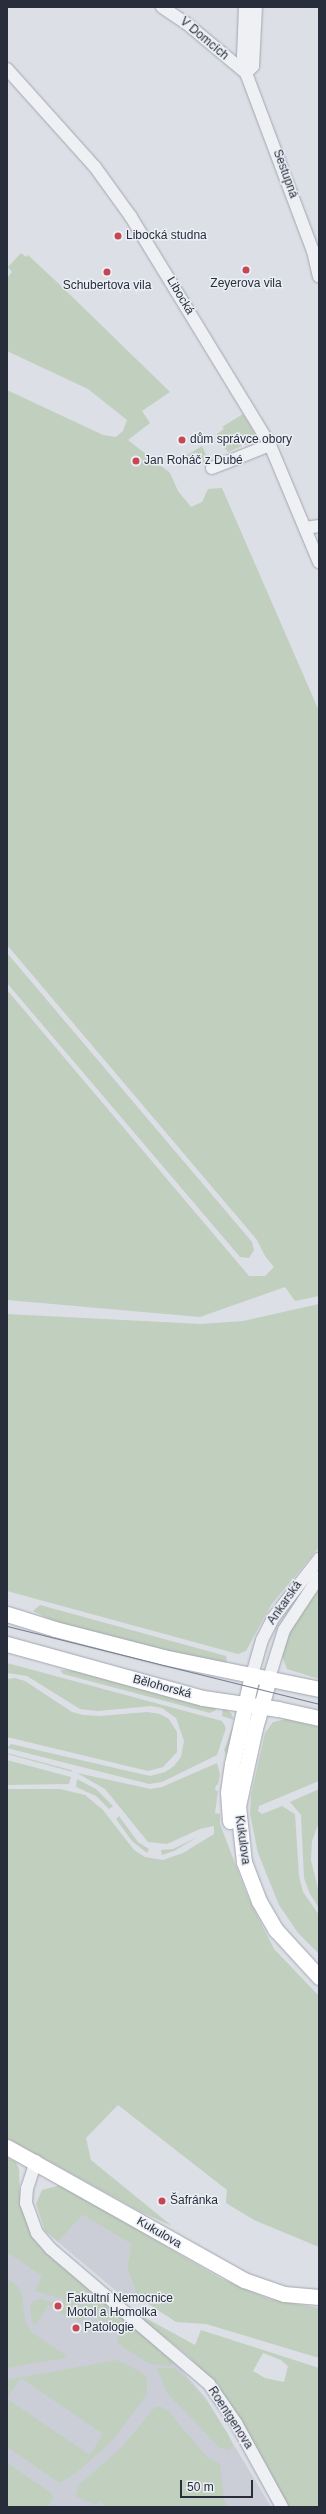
<!DOCTYPE html>
<html>
<head>
<meta charset="utf-8">
<style>
  body { margin:0 }
  #map { position:relative; width:326px; height:2514px; overflow:hidden; background:#dcdfe6; font-family:Arial,sans-serif }
  div>[style] { position:absolute }
  .built>* { inset:0; background:#cbced7 }
  .green>* { inset:0; background:#c1cfbe }
  .roads { filter:drop-shadow(0 0 1px #a2a6af) drop-shadow(0 0 1px #a2a6af) }
  .minor>* { height:12px; margin:-6px; padding:0 6px; transform-origin:6px; border-radius:6px; background:#eff0f4 }
  .major>* { height:15px; margin:-7.5px; padding:0 7.5px; transform-origin:7.5px; border-radius:7.5px; background:#fff }
  .tram>* { height:1px; margin:-0.5px; padding:0 0.5px; transform-origin:0.5px; border-radius:0.5px; background:#777e8e }
  .dots>* { width:11px; height:11px; translate:-50% -50%; box-sizing:border-box; border:2px solid #ebeef4; border-radius:50% }
  span { translate:-50% -50%; white-space:nowrap; text-align:center; line-height:1.15; -webkit-text-stroke:3px #ebeef4; paint-order:stroke }
  .street-label { font-size:12px; color:#272d3b }
  .poi-label { font-size:12px; color:#272d3b }
  .left { translate:0 -50%; text-align:left }
  .frame { position:absolute; inset:0; border:8px solid #272d3b; pointer-events:none }
  .scale { position:absolute; left:180px; top:2480px; width:73px; height:18px; box-sizing:border-box; border:2px solid #272d3b; border-top:0; padding-left:5px; font-size:12px; line-height:14px; white-space:nowrap; color:#272d3b; -webkit-text-stroke:3px #ebeef4; paint-order:stroke }
</style>
</head>
<body>
<div id="map">
  <div class="built">
    <i style="clip-path:polygon(7px 2186px,20px 2193px,27px 2225px,42px 2248px,178px 2366px,206px 2398px,271px 2507px,7px 2507px)"></i>
    <i style="clip-path:polygon(83px 2215px,131px 2244px,127px 2269px,138px 2297px,129px 2302px,58px 2242px)"></i>
  </div>
  <div class="green">
    <i style="clip-path:polygon(21px 253px,26px 257px,28px 255px,59px 284px,167px 389px,170px 392px,142px 411px,150px 423px,128px 440px,170px 473px,178px 491px,191px 507px,202px 502px,208px 489px,222px 488px,319px 711px,319px 1296px,295px 1301px,285px 1287px,200px 1317px,7px 1300px,7px 990px,249px 1276px,265px 1276px,274px 1267px,265px 1256px,257px 1240px,7px 945px,7px 390px,103px 435px,116px 437px,123px 431px,127px 420px,88px 389px,7px 351px,7px 278px,12px 272px,8px 267px)"></i>
    <i style="clip-path:polygon(243px 414px,258px 439px,228px 452px,224px 447px,231px 443px,227px 436px,220px 440px,217px 434px,224px 429px,222px 427px)"></i>
    <i style="clip-path:polygon(202px 446px,209px 461px,193px 466px,179px 460px)"></i>
    <i style="clip-path:polygon(7px 953px,252px 1242px,254px 1250px,249px 1258px,240px 1257px,7px 983px)"></i>
    <i style="clip-path:polygon(319px 1304px,319px 1547px,271px 1605px,246px 1651px,238px 1654px,7px 1591px,7px 1314px,201px 1324px,243px 1321px)"></i>
    <i style="clip-path:polygon(319px 1590px,319px 1679px,287px 1669px,282px 1656px,288px 1636px,306px 1605px)"></i>
    <i style="clip-path:polygon(40px 1605px,226px 1656px,227px 1664px,66px 1627px,33px 1611px)"></i>
    <i style="clip-path:polygon(7px 1663px,222px 1721px,226px 1728px,217px 1755px,162px 1782px,149px 1784px,7px 1748px,11px 1744px,150px 1776px,165px 1772px,174px 1766px,181px 1757px,184px 1741px,176px 1718px,162px 1708px,151px 1706px,98px 1711px,80px 1709px,27px 1676px,7px 1673px)"></i>
    <i style="clip-path:polygon(60px 1670px,80px 1671px,216px 1706px,216px 1710px,210px 1713px,63px 1674px)"></i>
    <i style="clip-path:polygon(15px 1678px,25px 1681px,72px 1712px,83px 1715px,100px 1716px,147px 1712px,160px 1714px,169px 1719px,177px 1732px,177px 1752px,163px 1767px,148px 1771px,7px 1737px,7px 1679px)"></i>
    <i style="clip-path:polygon(223px 1708px,231px 1713px,234px 1720px,222px 1716px)"></i>
    <i style="clip-path:polygon(286px 1719px,319px 1727px,319px 1781px,259px 1806px,258px 1811px,262px 1814px,282px 1806px,295px 1814px,299px 1876px,303px 1892px,319px 1915px,319px 1954px,298px 1933px,279px 1905px,258px 1853px,250px 1814px,251px 1795px,265px 1733px,273px 1722px)"></i>
    <i style="clip-path:polygon(233px 1726px,227px 1756px,224px 1750px)"></i>
    <i style="clip-path:polygon(7px 1753px,71px 1770px,73px 1772px,7px 1754px)"></i>
    <i style="clip-path:polygon(7px 1760px,71px 1777px,69px 1784px,7px 1785px)"></i>
    <i style="clip-path:polygon(217px 1763px,220px 1774px,218px 1785px,216px 1785px,215px 1790px,218px 1791px,215px 1813px,220px 1814px,220px 1824px,247px 1895px,274px 1949px,319px 1996px,319px 2247px,254px 2220px,226px 2203px,227px 2190px,118px 2105px,86px 2138px,91px 2160px,172px 2226px,141px 2212px,7px 2138px,7px 1789px,60px 1789px,85px 1795px,103px 1810px,134px 1850px,145px 1857px,163px 1860px,183px 1853px,214px 1834px,214px 1826px,200px 1829px,167px 1844px,148px 1842px,105px 1789px,77px 1773px,151px 1789px,162px 1787px)"></i>
    <i style="clip-path:polygon(77px 1779px,96px 1789px,113px 1806px,109px 1809px,96px 1796px,76px 1787px)"></i>
    <i style="clip-path:polygon(319px 1789px,319px 1822px,312px 1841px,311px 1860px,319px 1893px,319px 1908px,310px 1894px,304px 1878px,301px 1815px,290px 1802px)"></i>
    <i style="clip-path:polygon(119px 1816px,138px 1842px,149px 1849px,147px 1853px,132px 1841px,116px 1819px)"></i>
    <i style="clip-path:polygon(198px 1837px,174px 1851px,162px 1855px,161px 1850px,173px 1849px)"></i>
    <i style="clip-path:polygon(7px 2158px,16px 2162px,19px 2169px,20px 2202px,33px 2238px,44px 2251px,173px 2362px,172px 2366px,150px 2364px,126px 2349px,117px 2342px,120px 2331px,93px 2315px,91px 2310px,81px 2323px,73px 2318px,71px 2320px,49px 2305px,35px 2325px,32px 2321px,30px 2306px,33px 2301px,42px 2299px,61px 2305px,63px 2299px,35px 2291px,42px 2276px,7px 2252px)"></i>
    <i style="clip-path:polygon(61px 2185px,220px 2278px,269px 2299px,319px 2308px,319px 2358px,206px 2324px,176px 2322px,138px 2297px,127px 2269px,131px 2244px,83px 2215px,58px 2242px,45px 2231px,36px 2204px,42px 2190px)"></i>
    <i style="clip-path:polygon(7px 2279px,17px 2286px,22px 2294px,25px 2320px,31px 2332px,66px 2355px,64px 2358px,7px 2368px)"></i>
    <i style="clip-path:polygon(evenodd,131px 2310px,195px 2345px,201px 2330px,319px 2368px,319px 2507px,289px 2507px,219px 2387px,187px 2355px,131px 2310px,263px 2353px,281px 2360px,288px 2366px,284px 2382px,265px 2378px,253px 2371px,263px 2353px)"></i>
    <i style="clip-path:polygon(117px 2360px,140px 2371px,147px 2378px,147px 2394px,113px 2440px,76px 2473px,60px 2483px,7px 2447px,7px 2399px,90px 2455px,103px 2434px,21px 2378px,7px 2398px,7px 2380px)"></i>
    <i style="clip-path:polygon(157px 2368px,175px 2368px,188px 2380px,208px 2403px,228px 2434px,233px 2445px,230px 2450px,220px 2448px,167px 2393px)"></i>
    <i style="clip-path:polygon(155px 2407px,162px 2407px,168px 2411px,207px 2457px,220px 2464px,224px 2499px,228px 2507px,107px 2507px,99px 2501px,96px 2505px,77px 2497px,76px 2493px,80px 2484px,122px 2447px)"></i>
    <i style="clip-path:polygon(7px 2463px,51px 2493px,53px 2499px,47px 2507px,7px 2507px)"></i>
  </div>
  <div class="roads">
    <div class="minor">
      <i style="left:162px;top:7px;width:29px;rotate:34deg"></i>
      <i style="left:186px;top:23px;width:78px;rotate:39.8deg"></i>
      <i style="left:245px;top:7px;width:49px;rotate:92.3deg"></i>
      <i style="left:243px;top:56px;width:17px;rotate:80deg"></i>
      <i style="left:246px;top:73px;width:190px;rotate:69.4deg"></i>
      <i style="left:313px;top:251px;width:26px;rotate:77deg"></i>
      <i style="left:7px;top:69px;width:132px;rotate:48.1deg"></i>
      <i style="left:95px;top:167px;width:62px;rotate:54.2deg"></i>
      <i style="left:131px;top:217px;width:267px;rotate:58.6deg"></i>
      <i style="left:270px;top:445px;width:127px;rotate:67.3deg"></i>
      <i style="left:246px;top:73px;width:10px;rotate:-45deg"></i>
      <i style="left:253px;top:66px;width:59px;rotate:-87.1deg"></i>
      <i style="left:212px;top:468px;width:62px;rotate:-21.6deg"></i>
      <i style="left:305px;top:528px;width:14px;rotate:-8deg"></i>
      <i style="left:252px;top:1675px;width:36px;rotate:-74deg"></i>
      <i style="left:262px;top:1640px;width:25px;rotate:-63deg"></i>
      <i style="left:273px;top:1618px;width:75px;rotate:-52.1deg"></i>
      <i style="left:269px;top:1678px;width:50px;rotate:-72.6deg"></i>
      <i style="left:284px;top:1630px;width:64px;rotate:-56.6deg"></i>
      <i style="left:36px;top:2161px;width:28px;rotate:108deg"></i>
      <i style="left:27px;top:2188px;width:15px;rotate:94deg"></i>
      <i style="left:26px;top:2203px;width:32px;rotate:70deg"></i>
      <i style="left:37px;top:2233px;width:21px;rotate:49deg"></i>
      <i style="left:51px;top:2249px;width:208px;rotate:40.5deg"></i>
      <i style="left:209px;top:2384px;width:47px;rotate:55.3deg"></i>
      <i style="left:236px;top:2423px;width:96px;rotate:61.3deg"></i>
    </div>
    <div class="major">
      <i style="left:7px;top:1614px;width:50px;rotate:17.4deg"></i>
      <i style="left:55px;top:1629px;width:112px;rotate:14.5deg"></i>
      <i style="left:163px;top:1657px;width:159px;rotate:11.6deg"></i>
      <i style="left:7px;top:1644px;width:203px;rotate:15.4deg"></i>
      <i style="left:203px;top:1698px;width:76px;rotate:8.3deg"></i>
      <i style="left:278px;top:1709px;width:42px;rotate:12.4deg"></i>
      <i style="left:269px;top:1678px;width:52px;rotate:105.6deg"></i>
      <i style="left:255px;top:1728px;width:80px;rotate:102.3deg"></i>
      <i style="left:238px;top:1806px;width:56px;rotate:83.9deg"></i>
      <i style="left:244px;top:1862px;width:42px;rotate:69deg"></i>
      <i style="left:259px;top:1901px;width:34px;rotate:60deg"></i>
      <i style="left:276px;top:1930px;width:64px;rotate:47.5deg"></i>
      <i style="left:230px;top:1821px;width:29px;rotate:-94deg"></i>
      <i style="left:228px;top:1792px;width:28px;rotate:-82deg"></i>
      <i style="left:232px;top:1764px;width:91px;rotate:-77.3deg"></i>
      <i style="left:7px;top:2147px;width:272px;rotate:29.3deg"></i>
      <i style="left:244px;top:2280px;width:42px;rotate:19.3deg"></i>
      <i style="left:284px;top:2294px;width:35px;rotate:5deg"></i>
    </div>
  </div>
  <div class="tram">
    <i style="left:7px;top:1626px;width:322px;rotate:14deg"></i>
  </div>
  <div class="dots">
    <i style="left:118px;top:236px;background:#c64651"></i>
    <i style="left:246px;top:270px;background:#c64651"></i>
    <i style="left:107px;top:272px;background:#c64651"></i>
    <i style="left:182px;top:440px;background:#c64651"></i>
    <i style="left:136px;top:461px;background:#c64651"></i>
    <i style="left:162px;top:2201px;background:#c64651"></i>
    <i style="left:58px;top:2306px;background:#c64651"></i>
    <i style="left:76px;top:2328px;background:#c64651"></i>
  </div>
  <div class="street-label">
    <span style="left:204px;top:39px;rotate:40deg">V Domcích</span>
    <span style="left:285px;top:174px;rotate:70deg">Sestupná</span>
    <span style="left:180px;top:296px;rotate:59deg">Libocká</span>
    <span style="left:285px;top:1603px;rotate:-55deg">Ankarská</span>
    <span style="left:162px;top:1687px;rotate:15deg">Bělohorská</span>
    <span style="left:242px;top:1840px;rotate:82deg">Kukulova</span>
    <span style="left:159px;top:2233px;rotate:30deg">Kukulova</span>
    <span style="left:230px;top:2418px;rotate:57deg">Roentgenova</span>
  </div>
  <div class="poi-label">
    <span class="left" style="left:126px;top:236px">Libocká studna</span>
    <span style="left:246px;top:284px">Zeyerova vila</span>
    <span style="left:107px;top:286px">Schubertova vila</span>
    <span class="left" style="left:190px;top:440px">dům správce obory</span>
    <span class="left" style="left:144px;top:461px">Jan Roháč z Dubé</span>
    <span class="left" style="left:170px;top:2201px">Šafránka</span>
    <span class="left" style="left:67px;top:2306px">Fakultní Nemocnice<br>Motol a Homolka</span>
    <span class="left" style="left:84px;top:2328px">Patologie</span>
  </div>
  <div class="frame"></div>
  <div class="scale">50 m</div>
</div>
</body>
</html>
